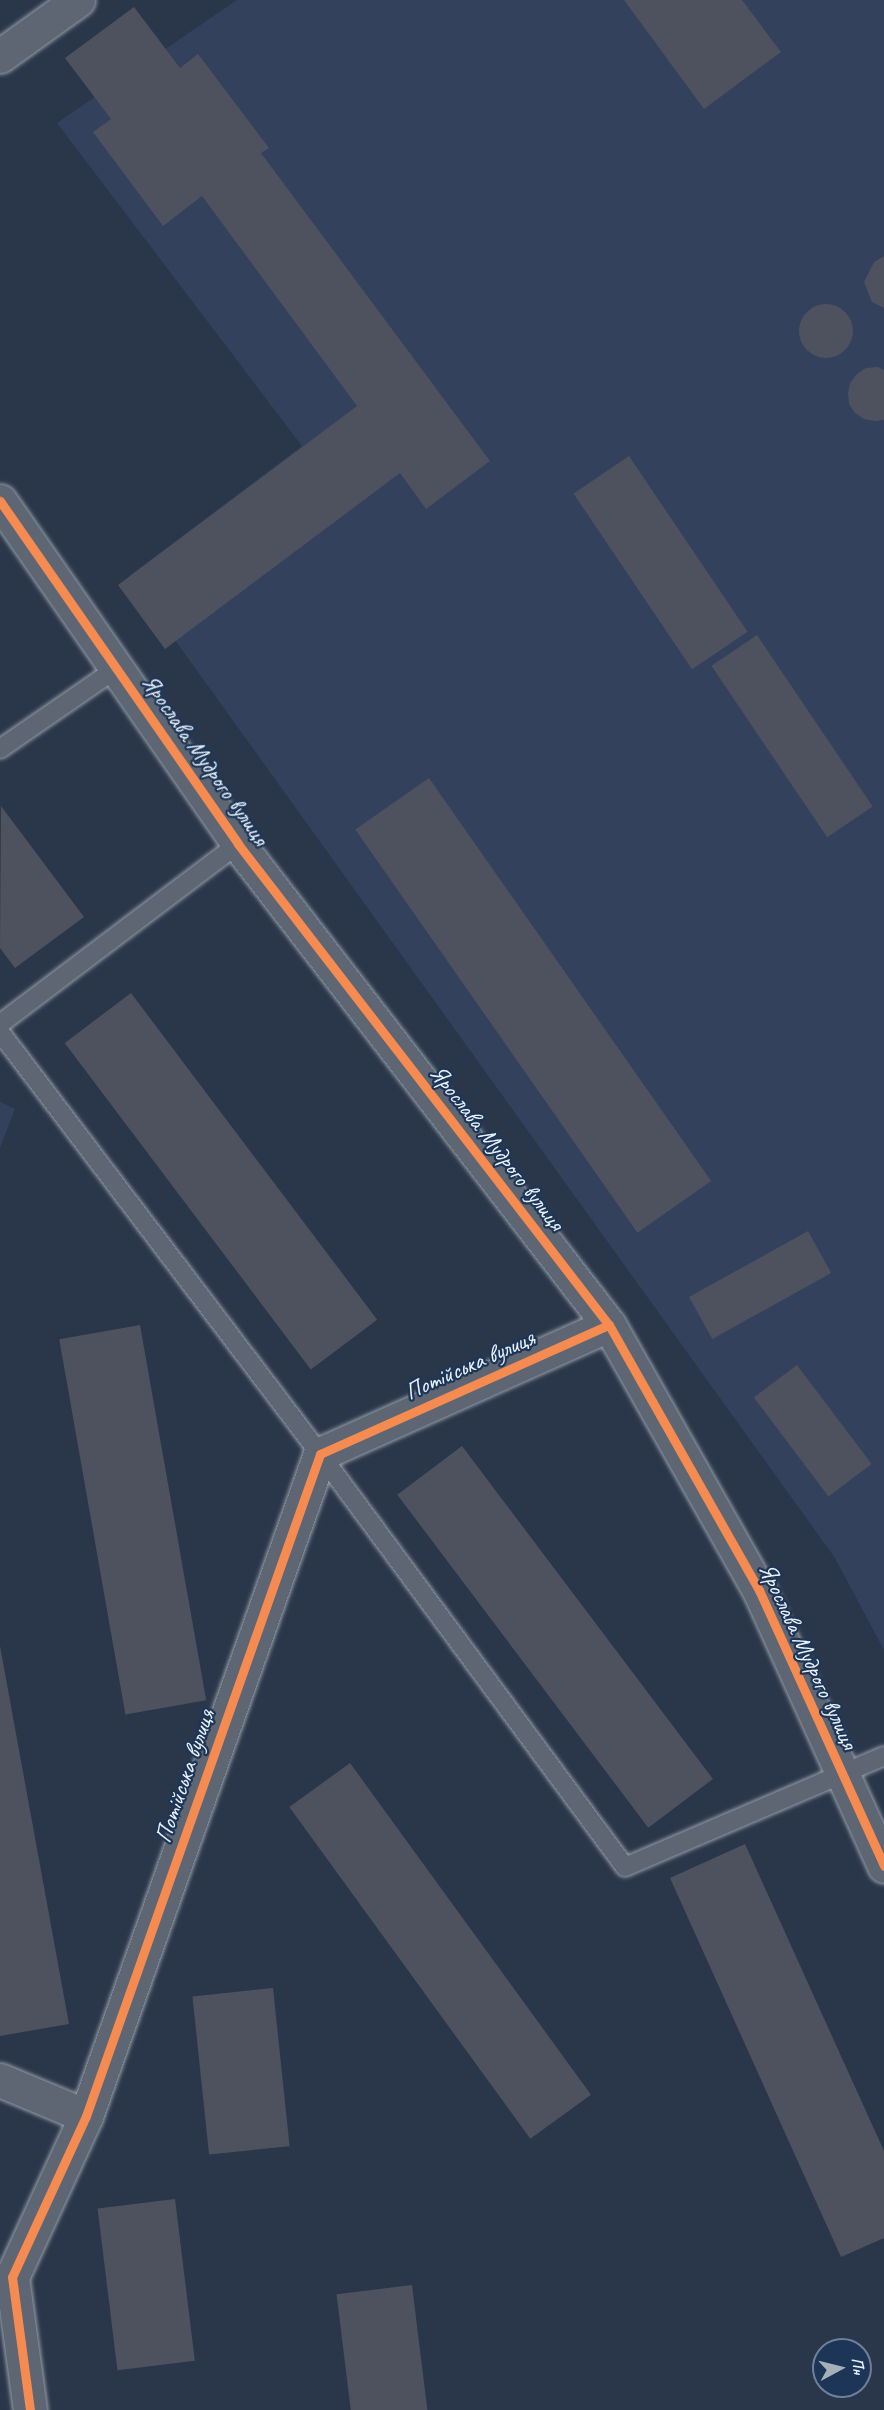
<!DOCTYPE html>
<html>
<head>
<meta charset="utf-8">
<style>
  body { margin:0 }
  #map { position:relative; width:884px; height:2410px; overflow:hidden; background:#2a374a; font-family:Caveat,sans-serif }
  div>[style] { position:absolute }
  .built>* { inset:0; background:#33415c }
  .building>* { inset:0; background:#4d525e; transform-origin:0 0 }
  .round { border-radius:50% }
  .roads { filter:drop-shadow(0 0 2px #959da7) drop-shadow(0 0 2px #959da7) }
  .service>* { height:18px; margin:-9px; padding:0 9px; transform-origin:9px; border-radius:9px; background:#5d6672 }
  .minor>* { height:33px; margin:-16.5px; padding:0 16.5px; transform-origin:16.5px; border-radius:16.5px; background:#5d6672 }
  .cycleway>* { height:9px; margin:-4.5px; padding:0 4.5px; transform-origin:4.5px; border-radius:4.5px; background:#f68b52 }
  span { translate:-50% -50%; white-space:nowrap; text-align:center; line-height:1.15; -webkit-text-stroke:4.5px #1d3557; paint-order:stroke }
  .street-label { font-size:24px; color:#e8f1f8 }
  .north { position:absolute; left:812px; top:2338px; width:60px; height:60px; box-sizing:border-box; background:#1d3557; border:2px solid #6e8097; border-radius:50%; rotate:83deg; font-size:16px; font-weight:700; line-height:24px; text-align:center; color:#e8f1f8 }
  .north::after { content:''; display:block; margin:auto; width:21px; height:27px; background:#a6b0bb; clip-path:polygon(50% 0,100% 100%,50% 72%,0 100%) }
</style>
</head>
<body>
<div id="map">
  <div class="built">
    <i style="clip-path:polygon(237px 0,884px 0,884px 1650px,835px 1558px,129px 576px,302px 446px,57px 123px)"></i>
    <i style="clip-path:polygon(0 1102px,15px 1109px,0 1148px)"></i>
  </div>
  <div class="building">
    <i style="clip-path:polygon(624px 0,742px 0,781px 52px,704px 109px)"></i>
    <i style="clip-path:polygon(134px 7px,180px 68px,198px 54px,269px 148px,261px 153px,490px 461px,426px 509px,400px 473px,165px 649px,118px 585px,357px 406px,202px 196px,163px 226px,93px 132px,111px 119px,65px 58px)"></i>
    <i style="clip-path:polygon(884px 256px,884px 308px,872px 302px,864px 282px,874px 262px)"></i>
    <i class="round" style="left:799px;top:304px;width:54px;height:54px"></i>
    <i style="clip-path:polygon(878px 367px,884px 370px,884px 420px,875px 421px,864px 419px,855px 413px,849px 404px,848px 393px,850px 383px,857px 374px,866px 368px)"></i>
    <i style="left:629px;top:456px;width:212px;height:67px;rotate:56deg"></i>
    <i style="left:757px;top:635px;width:207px;height:55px;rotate:56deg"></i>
    <i style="left:429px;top:778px;width:492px;height:90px;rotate:55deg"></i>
    <i style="clip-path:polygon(1px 806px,84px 917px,15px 968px,0 948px)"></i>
    <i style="left:131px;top:993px;width:409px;height:83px;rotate:53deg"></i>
    <i style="left:808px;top:1231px;width:48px;height:136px;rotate:61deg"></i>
    <i style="left:140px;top:1325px;width:381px;height:82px;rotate:80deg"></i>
    <i style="left:797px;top:1365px;width:124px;height:54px;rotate:53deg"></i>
    <i style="left:462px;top:1446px;width:417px;height:81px;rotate:53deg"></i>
    <i style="clip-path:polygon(0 1646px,69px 2024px,0 2036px)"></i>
    <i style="left:350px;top:1763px;width:410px;height:75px;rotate:54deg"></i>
    <i style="clip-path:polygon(745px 1844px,884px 2151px,884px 2238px,841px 2257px,670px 1878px)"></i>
    <i style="left:273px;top:1988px;width:159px;height:81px;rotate:84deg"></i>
    <i style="left:175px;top:2199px;width:163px;height:78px;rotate:83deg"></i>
    <i style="left:412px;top:2285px;width:126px;height:76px;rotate:83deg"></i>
  </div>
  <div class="roads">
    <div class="service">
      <i style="left:0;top:749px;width:142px;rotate:-34.7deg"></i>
      <i style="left:0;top:1024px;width:298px;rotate:-37.1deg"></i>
      <i style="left:0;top:1032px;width:530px;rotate:52.83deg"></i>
      <i style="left:320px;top:1454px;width:513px;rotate:53.55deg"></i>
      <i style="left:625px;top:1867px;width:282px;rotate:-23.2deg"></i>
    </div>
    <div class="minor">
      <i style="left:0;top:56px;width:96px;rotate:-35.7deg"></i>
      <i style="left:0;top:501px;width:417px;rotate:55.2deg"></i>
      <i style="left:238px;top:844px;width:607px;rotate:52.36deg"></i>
      <i style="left:609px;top:1325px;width:305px;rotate:60.5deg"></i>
      <i style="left:759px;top:1590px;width:303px;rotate:65.6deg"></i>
      <i style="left:0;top:2080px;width:93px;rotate:22.7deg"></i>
      <i style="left:30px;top:2410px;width:134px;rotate:-97.7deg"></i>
      <i style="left:12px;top:2277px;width:177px;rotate:-65.3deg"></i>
      <i style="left:86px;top:2116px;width:702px;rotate:-70.53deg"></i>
      <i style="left:320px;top:1454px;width:316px;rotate:-24.1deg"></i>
    </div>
  </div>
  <div class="cycleway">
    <i style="left:0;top:501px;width:417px;rotate:55.2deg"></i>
    <i style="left:238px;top:844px;width:607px;rotate:52.36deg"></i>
    <i style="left:609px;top:1325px;width:305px;rotate:60.5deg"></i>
    <i style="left:759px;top:1590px;width:303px;rotate:65.6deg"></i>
    <i style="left:30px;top:2410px;width:134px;rotate:-97.7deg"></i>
    <i style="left:12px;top:2277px;width:177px;rotate:-65.3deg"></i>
    <i style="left:86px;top:2116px;width:702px;rotate:-70.53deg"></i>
    <i style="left:320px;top:1454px;width:316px;rotate:-24.1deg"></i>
  </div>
  <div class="street-label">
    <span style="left:205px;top:760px;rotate:55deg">Ярослава Мудрого вулиця</span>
    <span style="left:497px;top:1148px;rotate:52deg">Ярослава Мудрого вулиця</span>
    <span style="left:470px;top:1365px;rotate:-24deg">Потійська вулиця</span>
    <span style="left:808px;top:1656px;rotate:65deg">Ярослава Мудрого вулиця</span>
    <span style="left:185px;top:1776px;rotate:-71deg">Потійська вулиця</span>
  </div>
  <div class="north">Пн</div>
</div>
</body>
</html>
